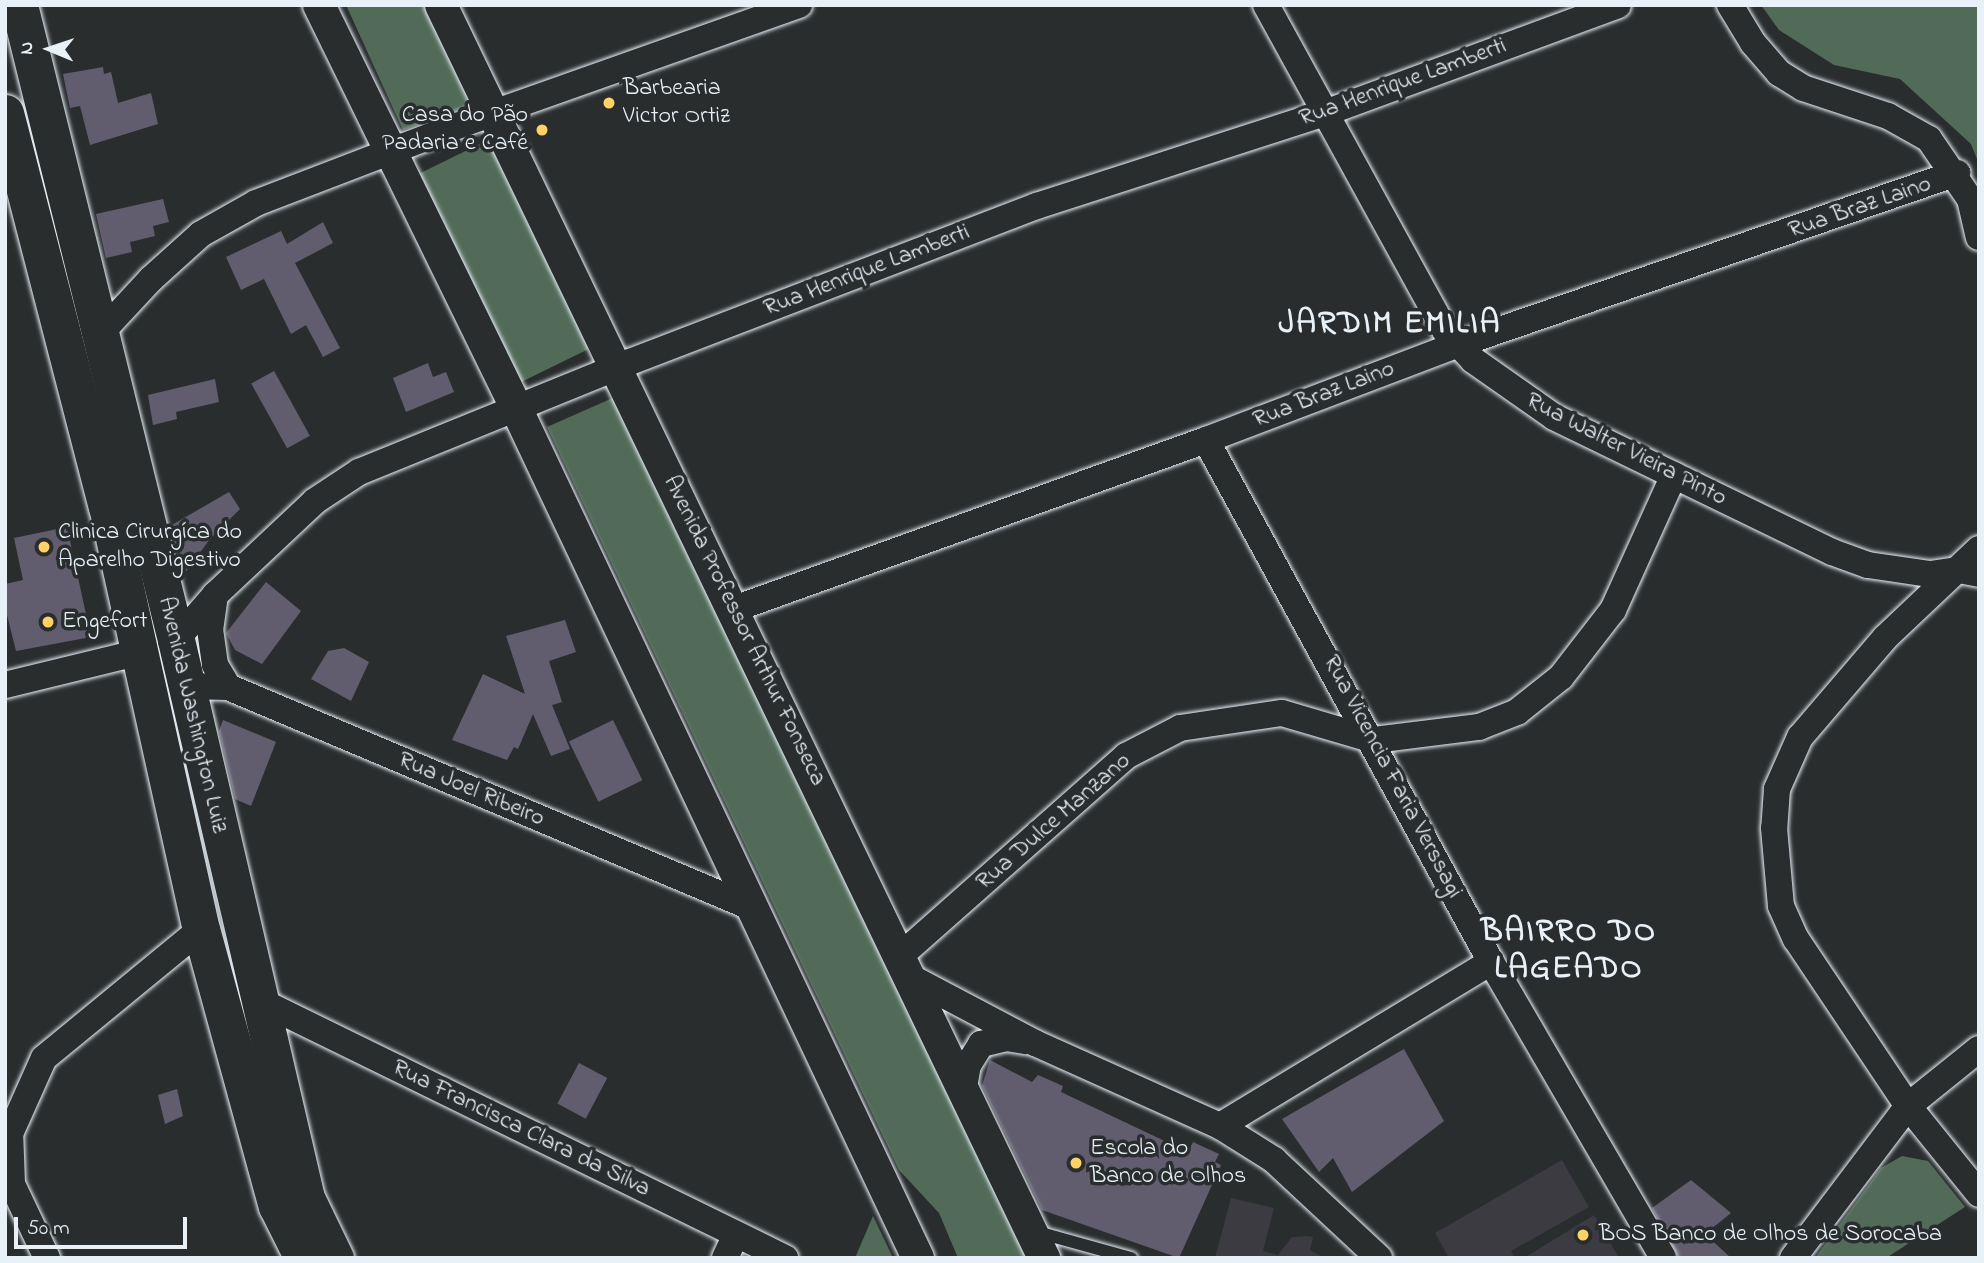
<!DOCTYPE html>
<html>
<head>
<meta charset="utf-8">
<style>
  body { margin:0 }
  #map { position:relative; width:1984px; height:1263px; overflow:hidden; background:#2a2d2e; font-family:"Indie Flower",sans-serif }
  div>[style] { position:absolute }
  .built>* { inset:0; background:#3b3b41 }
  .green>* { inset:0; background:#526b59; transform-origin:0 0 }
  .building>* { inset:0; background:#625d6e; transform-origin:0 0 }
  .roads { filter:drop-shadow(0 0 2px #e8f1f8) drop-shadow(0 0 2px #e8f1f8) }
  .service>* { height:12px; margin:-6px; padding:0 6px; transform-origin:6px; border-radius:6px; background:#2a2d2e }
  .minor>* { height:26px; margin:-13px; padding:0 13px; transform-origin:13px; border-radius:13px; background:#2a2d2e }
  .tertiary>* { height:32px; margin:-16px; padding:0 16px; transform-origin:16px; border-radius:16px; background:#2a2d2e }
  .secondary>* { height:37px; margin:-18.5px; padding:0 18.5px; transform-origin:18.5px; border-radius:18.5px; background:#2a2d2e }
  .dots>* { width:19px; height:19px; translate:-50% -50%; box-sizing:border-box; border:4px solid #2a2d2e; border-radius:50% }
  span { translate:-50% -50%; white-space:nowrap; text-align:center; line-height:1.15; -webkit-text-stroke:7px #2a2d2e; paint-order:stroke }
  .street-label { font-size:24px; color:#e8f1f8 }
  .poi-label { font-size:24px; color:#e8f1f8 }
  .left { translate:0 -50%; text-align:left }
  .right { translate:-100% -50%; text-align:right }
  .district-label { font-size:32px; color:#e8f1f8; font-weight:700; letter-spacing:2px }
  .frame { position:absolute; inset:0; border:7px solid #e8f1f8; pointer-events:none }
  .north { position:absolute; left:14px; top:14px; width:70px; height:70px; -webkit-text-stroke:5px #2a2d2e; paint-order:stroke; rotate:272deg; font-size:19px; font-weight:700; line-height:28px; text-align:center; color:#e8f1f8 }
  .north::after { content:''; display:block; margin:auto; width:24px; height:32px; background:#e8f1f8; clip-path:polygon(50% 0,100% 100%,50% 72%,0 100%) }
  .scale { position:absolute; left:14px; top:1217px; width:173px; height:32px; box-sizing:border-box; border:4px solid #e8f1f8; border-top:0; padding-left:9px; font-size:21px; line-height:24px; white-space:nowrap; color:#e8f1f8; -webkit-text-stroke:5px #2a2d2e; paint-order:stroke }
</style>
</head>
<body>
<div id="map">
  <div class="built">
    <i style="clip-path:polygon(1562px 1160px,1589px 1207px,1511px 1251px,1515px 1258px,1449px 1258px,1435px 1233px)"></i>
    <i style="clip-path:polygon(1231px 1198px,1274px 1208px,1263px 1251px,1278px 1255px,1292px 1237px,1307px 1236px,1313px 1237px,1310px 1250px,1324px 1258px,1215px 1258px)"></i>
    <i style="clip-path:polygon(1594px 1215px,1619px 1258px,1528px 1258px,1527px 1256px)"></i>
  </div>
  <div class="green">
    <i style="clip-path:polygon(346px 5px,427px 5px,470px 95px,467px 106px,403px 130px)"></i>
    <i style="clip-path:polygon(1761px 5px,1979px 5px,1979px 164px,1971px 144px,1900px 79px,1834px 65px,1779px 30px)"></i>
    <i style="left:490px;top:139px;width:232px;height:79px;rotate:64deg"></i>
    <i style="clip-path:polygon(624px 393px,1029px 1258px,958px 1258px,939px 1213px,899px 1170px,547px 427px)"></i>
    <i style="clip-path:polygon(1902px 1156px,1928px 1161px,1965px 1207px,1886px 1258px,1815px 1258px,1881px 1168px)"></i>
    <i style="clip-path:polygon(873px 1216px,893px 1258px,855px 1258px)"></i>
  </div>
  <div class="building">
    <i style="clip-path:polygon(103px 67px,104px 74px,111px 72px,118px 103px,151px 93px,158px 124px,90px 145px,80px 106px,70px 108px,63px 74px)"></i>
    <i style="clip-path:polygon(163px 199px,169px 222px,153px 226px,155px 236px,130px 242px,132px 252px,106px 258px,96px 214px)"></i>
    <i style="clip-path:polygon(323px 222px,333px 243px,295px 263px,340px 348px,323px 357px,306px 325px,291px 334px,264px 279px,241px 290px,226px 257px,281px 231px,287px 244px)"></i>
    <i style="clip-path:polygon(428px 363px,433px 377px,446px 372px,454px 392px,406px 412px,393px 378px)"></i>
    <i style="left:274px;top:371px;width:74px;height:26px;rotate:61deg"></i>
    <i style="clip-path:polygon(215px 379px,219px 402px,176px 412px,177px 419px,153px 425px,148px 395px)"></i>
    <i style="clip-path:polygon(229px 492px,240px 509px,210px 539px,182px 577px,170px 526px)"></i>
    <i style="clip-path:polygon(67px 527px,91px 637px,16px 651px,5px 607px,5px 584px,23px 580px,14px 538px)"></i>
    <i style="clip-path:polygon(266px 582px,301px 611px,262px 664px,235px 650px,226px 633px)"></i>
    <i style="clip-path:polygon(565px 620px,576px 652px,549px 661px,562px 702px,552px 705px,570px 749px,551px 756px,533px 714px,518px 749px,514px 747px,507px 760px,452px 740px,483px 674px,525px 694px,506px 636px)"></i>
    <i style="clip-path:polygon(344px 648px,369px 662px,351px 701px,311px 679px,328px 651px)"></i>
    <i style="clip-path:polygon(223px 720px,276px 742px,251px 806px,235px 799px,219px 731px)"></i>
    <i style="left:613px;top:720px;width:67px;height:49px;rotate:64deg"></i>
    <i style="clip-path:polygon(1404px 1049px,1444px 1121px,1352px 1192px,1333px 1158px,1319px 1172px,1282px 1119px)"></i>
    <i style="clip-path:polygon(990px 1060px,1032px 1082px,1038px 1075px,1063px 1086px,1061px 1092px,1188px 1152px,1193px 1142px,1219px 1154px,1215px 1162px,1221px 1165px,1179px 1258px,1042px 1210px,982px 1086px)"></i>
    <i style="left:579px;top:1063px;width:32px;height:46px;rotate:28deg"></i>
    <i style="clip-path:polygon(177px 1089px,183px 1116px,165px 1124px,158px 1095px)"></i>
    <i style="clip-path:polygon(1691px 1180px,1731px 1213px,1705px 1234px,1731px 1258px,1679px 1258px,1652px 1208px)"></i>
  </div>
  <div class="roads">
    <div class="service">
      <i style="left:1037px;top:1232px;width:98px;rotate:15.5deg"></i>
    </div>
    <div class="minor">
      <i style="left:1266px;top:5px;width:371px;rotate:61.2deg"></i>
      <i style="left:1445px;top:330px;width:41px;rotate:47deg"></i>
      <i style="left:1473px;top:360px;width:99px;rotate:35.1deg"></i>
      <i style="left:1554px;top:417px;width:309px;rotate:25.9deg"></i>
      <i style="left:1832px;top:552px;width:38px;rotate:20deg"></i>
      <i style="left:1868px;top:565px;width:63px;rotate:8.3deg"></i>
      <i style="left:1930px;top:574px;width:29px;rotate:-8deg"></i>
      <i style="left:1959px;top:570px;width:20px;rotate:11deg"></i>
      <i style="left:1730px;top:5px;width:44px;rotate:58.8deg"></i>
      <i style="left:1753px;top:43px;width:40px;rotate:49deg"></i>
      <i style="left:1779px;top:73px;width:28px;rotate:32deg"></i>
      <i style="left:1803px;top:88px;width:89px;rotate:18.2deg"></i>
      <i style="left:1888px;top:116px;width:47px;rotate:29.3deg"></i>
      <i style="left:1929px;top:139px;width:73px;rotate:55.7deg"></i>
      <i style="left:1970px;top:199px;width:39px;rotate:77deg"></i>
      <i style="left:98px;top:336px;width:78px;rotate:-47.1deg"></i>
      <i style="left:151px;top:279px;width:67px;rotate:-42deg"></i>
      <i style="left:201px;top:234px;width:63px;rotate:-29.4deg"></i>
      <i style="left:256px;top:203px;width:215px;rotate:-21deg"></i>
      <i style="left:457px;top:126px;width:363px;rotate:-19.5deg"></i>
      <i style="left:1206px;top:440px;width:595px;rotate:61.37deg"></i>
      <i style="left:1491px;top:962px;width:342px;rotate:59.8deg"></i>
      <i style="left:1979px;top:549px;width:129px;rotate:136.6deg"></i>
      <i style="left:1885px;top:638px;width:130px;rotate:130.6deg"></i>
      <i style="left:1800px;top:737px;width:57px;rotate:113.9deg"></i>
      <i style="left:1777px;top:789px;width:39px;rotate:94deg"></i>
      <i style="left:1774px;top:828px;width:78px;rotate:84.9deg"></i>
      <i style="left:1781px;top:906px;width:36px;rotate:66deg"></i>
      <i style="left:1796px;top:939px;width:201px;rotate:56.2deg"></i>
      <i style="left:1908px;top:1106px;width:113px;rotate:51.1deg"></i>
      <i style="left:215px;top:595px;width:34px;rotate:98deg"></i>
      <i style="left:210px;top:629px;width:36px;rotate:82deg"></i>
      <i style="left:215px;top:665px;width:26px;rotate:59deg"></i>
      <i style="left:734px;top:609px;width:501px;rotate:-19.7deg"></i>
      <i style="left:1206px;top:440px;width:267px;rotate:-20.8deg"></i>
      <i style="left:1456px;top:345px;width:530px;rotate:-18.95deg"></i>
      <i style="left:176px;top:640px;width:60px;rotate:-49.1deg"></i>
      <i style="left:215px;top:595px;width:137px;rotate:-43.2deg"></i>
      <i style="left:315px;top:501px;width:53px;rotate:-33.4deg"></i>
      <i style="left:359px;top:472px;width:292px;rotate:-22.1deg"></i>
      <i style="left:630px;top:362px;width:436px;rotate:-21deg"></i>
      <i style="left:1037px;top:206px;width:303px;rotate:-17.9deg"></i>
      <i style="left:1325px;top:113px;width:312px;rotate:-20.2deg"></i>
      <i style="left:5px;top:685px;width:139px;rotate:-13.7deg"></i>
      <i style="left:185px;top:686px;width:43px;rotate:1.3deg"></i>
      <i style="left:228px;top:687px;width:570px;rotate:22.83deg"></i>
      <i style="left:900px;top:956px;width:302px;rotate:-41.5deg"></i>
      <i style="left:1126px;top:756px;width:61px;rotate:-27.4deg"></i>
      <i style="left:1180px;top:728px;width:103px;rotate:-8.4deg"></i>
      <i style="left:1282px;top:713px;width:96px;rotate:16.4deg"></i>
      <i style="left:1374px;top:740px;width:106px;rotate:-7.1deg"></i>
      <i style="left:1479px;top:727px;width:41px;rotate:-21.5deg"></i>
      <i style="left:1517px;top:712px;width:56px;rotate:-38.5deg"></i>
      <i style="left:1561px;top:677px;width:85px;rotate:-52.2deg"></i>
      <i style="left:1613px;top:610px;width:148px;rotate:-65.7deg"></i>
      <i style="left:908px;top:976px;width:144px;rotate:27.8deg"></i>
      <i style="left:1035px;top:1043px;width:203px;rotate:24.2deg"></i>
      <i style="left:1220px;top:1126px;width:64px;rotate:32.2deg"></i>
      <i style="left:1274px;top:1160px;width:144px;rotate:43deg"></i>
      <i style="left:258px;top:1000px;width:587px;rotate:26.08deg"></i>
      <i style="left:963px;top:1093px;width:28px;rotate:-80deg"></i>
      <i style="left:968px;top:1065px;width:25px;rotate:-58deg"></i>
      <i style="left:981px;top:1044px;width:26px;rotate:-13deg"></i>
      <i style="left:1006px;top:1038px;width:20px;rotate:9deg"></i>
      <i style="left:1220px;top:1126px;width:317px;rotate:-31.2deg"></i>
      <i style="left:10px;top:1129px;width:55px;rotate:87.9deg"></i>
      <i style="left:12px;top:1184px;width:82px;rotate:64.7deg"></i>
      <i style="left:5px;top:1145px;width:95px;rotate:-65.9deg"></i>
      <i style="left:44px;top:1058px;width:203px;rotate:-39.4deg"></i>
      <i style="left:725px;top:1258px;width:26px;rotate:-65deg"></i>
      <i style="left:1793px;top:1258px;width:191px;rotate:-52.9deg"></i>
      <i style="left:1908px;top:1106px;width:91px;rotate:-38.8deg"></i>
    </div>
    <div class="tertiary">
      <i style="left:319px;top:5px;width:451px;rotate:63.9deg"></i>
      <i style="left:517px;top:410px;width:938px;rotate:64.69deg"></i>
      <i style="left:441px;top:5px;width:1391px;rotate:64.3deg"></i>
    </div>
    <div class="secondary">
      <i style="left:19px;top:5px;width:654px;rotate:76.11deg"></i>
      <i style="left:176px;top:640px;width:573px;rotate:76.89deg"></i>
      <i style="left:306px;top:1198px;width:67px;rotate:64.2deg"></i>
      <i style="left:5px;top:113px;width:406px;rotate:75.5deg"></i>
      <i style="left:107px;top:506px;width:433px;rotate:77.5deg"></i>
      <i style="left:201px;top:929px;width:287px;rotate:74.7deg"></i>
      <i style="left:277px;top:1206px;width:58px;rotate:63.4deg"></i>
    </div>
  </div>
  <div class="dots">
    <i style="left:609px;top:103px;background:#ffd166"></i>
    <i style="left:542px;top:130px;background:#ffd166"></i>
    <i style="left:44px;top:547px;background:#ffd166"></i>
    <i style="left:48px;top:622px;background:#ffd166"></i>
    <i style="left:1076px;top:1163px;background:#ffd166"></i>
    <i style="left:1583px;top:1235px;background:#ffd166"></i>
  </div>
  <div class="street-label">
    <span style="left:1403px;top:83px;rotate:-20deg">Rua Henrique Lamberti</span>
    <span style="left:1860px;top:208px;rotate:-19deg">Rua Braz Laino</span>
    <span style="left:867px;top:271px;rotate:-21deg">Rua Henrique Lamberti</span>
    <span style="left:1324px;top:395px;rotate:-21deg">Rua Braz Laino</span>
    <span style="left:1626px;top:450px;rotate:27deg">Rua Walter Vieira Pinto</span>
    <span style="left:744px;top:631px;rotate:64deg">Avenida Professor Arthur Fonseca</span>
    <span style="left:192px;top:715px;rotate:77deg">Avenida Washington Luiz</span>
    <span style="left:1392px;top:777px;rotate:62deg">Rua Vicencia Faria Verssagi</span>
    <span style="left:471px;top:790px;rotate:23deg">Rua Joel Ribeiro</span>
    <span style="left:1054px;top:822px;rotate:-41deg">Rua Dulce Manzano</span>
    <span style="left:521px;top:1129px;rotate:26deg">Rua Francisca Clara da Silva</span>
  </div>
  <div class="poi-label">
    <span class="left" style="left:623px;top:103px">Barbearia<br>Victor Ortiz</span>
    <span class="right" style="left:528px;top:130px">Casa do Pão<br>Padaria e Café</span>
    <span class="left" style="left:58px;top:547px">Clinica Cirurgíca do<br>Aparelho Digestivo</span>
    <span class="left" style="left:62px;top:622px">Engefort</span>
    <span class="left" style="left:1090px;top:1163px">Escola do<br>Banco de Olhos</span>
    <span class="left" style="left:1599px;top:1235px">BOS Banco de Olhos de Sorocaba</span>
  </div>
  <div class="district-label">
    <span style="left:1390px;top:325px">JARDIM EMILIA</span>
    <span style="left:1569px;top:952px">BAIRRO DO<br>LAGEADO</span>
  </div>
  <div class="frame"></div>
  <div class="north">N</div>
  <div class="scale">50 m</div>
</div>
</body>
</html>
